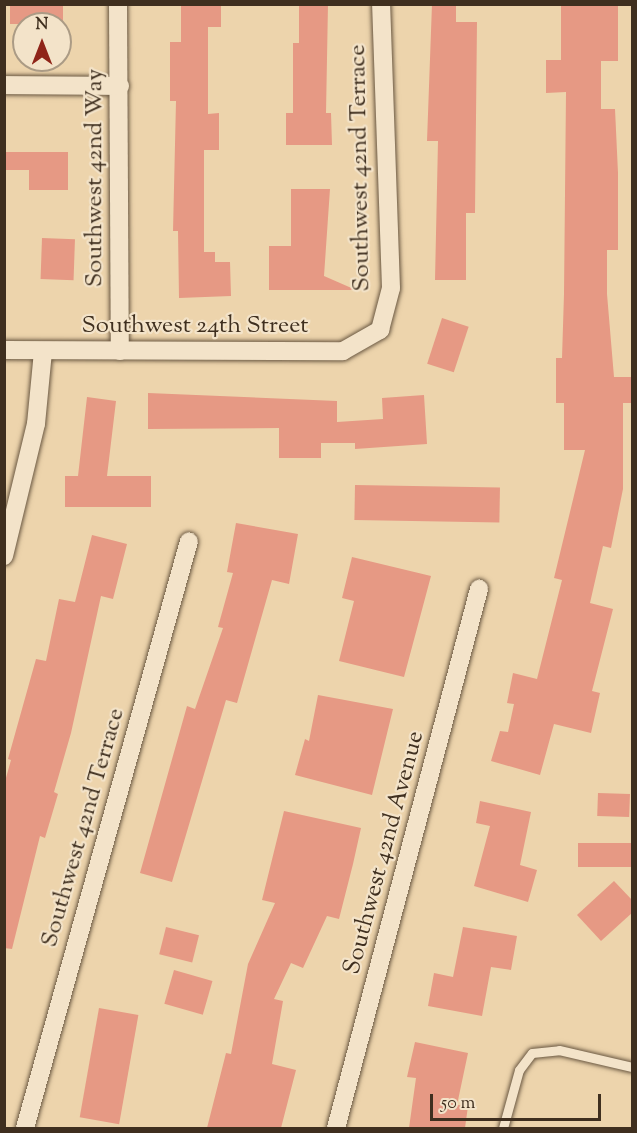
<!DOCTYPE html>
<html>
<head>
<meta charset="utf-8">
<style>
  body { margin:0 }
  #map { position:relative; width:637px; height:1133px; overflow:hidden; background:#edd4ac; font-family:"Sorts Mill Goudy",serif }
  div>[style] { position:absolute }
  .building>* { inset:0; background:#e69984; transform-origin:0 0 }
  .roads { filter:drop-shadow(0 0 2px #6a5842) drop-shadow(0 0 2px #6a5842) }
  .service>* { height:9px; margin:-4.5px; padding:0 4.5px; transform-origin:4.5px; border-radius:4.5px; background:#f3e3c9 }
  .minor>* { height:18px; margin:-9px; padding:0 9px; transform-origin:9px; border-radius:9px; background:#f3e3c9 }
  span { translate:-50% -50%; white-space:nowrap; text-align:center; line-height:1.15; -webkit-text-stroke:4.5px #f3e3c9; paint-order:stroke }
  .street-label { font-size:24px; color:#3f2f1f }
  .frame { position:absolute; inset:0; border:6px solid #3f2f1f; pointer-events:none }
  .north { position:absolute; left:12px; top:12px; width:60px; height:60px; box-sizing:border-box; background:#f3e3c9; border:2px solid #ab9b85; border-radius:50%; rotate:0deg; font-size:16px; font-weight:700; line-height:24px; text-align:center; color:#3f2f1f }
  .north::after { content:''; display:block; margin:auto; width:21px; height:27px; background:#8f2418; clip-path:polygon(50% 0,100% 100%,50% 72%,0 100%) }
  .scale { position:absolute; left:430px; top:1094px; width:171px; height:27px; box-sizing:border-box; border:3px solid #3f2f1f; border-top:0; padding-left:8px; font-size:18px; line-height:21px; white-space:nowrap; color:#3f2f1f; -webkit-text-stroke:4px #f3e3c9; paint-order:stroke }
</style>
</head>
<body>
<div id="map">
  <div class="building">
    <i style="left:10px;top:4px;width:53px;height:20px"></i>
    <i style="clip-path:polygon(181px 4px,221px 4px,221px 27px,208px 27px,208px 114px,219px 113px,219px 150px,204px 150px,204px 252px,215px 252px,215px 262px,230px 262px,231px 296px,179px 298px,178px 231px,173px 231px,176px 101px,170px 101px,170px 42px,181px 42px)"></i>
    <i style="clip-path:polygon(299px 4px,328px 4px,326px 113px,331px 113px,332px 145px,286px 145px,286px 113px,293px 113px,293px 43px,299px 43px)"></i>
    <i style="clip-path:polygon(432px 4px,456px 4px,456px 22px,477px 22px,475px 213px,466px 213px,466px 280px,435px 280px,438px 141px,427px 141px)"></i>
    <i style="clip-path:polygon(561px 4px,618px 4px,618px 61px,601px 61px,601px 109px,615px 109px,618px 173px,618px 250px,607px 250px,607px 294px,614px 377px,632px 377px,632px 403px,623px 403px,623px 489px,611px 548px,603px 546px,590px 603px,613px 609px,592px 691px,600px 693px,591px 733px,554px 724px,540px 775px,491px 761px,500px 731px,508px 732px,514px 704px,507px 703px,513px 673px,537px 679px,562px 580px,554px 578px,585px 450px,564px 450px,564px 403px,556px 403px,556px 358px,562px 358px,564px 294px,566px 92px,546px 93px,546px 60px,561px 60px)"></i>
    <i style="clip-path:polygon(4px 152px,68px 152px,68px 190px,29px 190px,29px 170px,4px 170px)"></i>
    <i style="clip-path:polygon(291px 189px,330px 189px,324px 276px,356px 290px,269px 290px,269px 246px,291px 246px)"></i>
    <i style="left:42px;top:238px;width:33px;height:41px;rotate:2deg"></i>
    <i style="left:442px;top:318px;width:28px;height:48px;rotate:18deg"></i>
    <i style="clip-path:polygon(148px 393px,337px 401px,337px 422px,383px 419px,382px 398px,424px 395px,427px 444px,355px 449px,355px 443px,321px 443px,321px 458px,279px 458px,279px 428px,148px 429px)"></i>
    <i style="clip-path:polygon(87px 397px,116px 401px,107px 476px,151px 476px,151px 507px,65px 507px,65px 476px,78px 476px)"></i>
    <i style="left:355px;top:485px;width:145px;height:35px;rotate:1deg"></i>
    <i style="clip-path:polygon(236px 523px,298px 534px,289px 584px,272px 580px,237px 703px,226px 700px,172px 882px,140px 873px,187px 706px,195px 709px,223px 628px,218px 627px,233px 573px,227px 572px)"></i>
    <i style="clip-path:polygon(92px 535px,127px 544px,113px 599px,101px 596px,71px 733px,54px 792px,58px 794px,45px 838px,40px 836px,12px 949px,4px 948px,4px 785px,11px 760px,8px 759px,36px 659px,46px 661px,59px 599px,75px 602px)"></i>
    <i style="clip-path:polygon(352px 557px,431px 576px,404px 677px,339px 661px,354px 601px,342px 598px)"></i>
    <i style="clip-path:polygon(318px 695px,393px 709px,372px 795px,295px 775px,305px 739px,309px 741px)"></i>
    <i style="left:598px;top:793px;width:32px;height:23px;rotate:2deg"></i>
    <i style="clip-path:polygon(480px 801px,531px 812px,520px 865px,537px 870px,528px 902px,474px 886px,490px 826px,476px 823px)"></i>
    <i style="clip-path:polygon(284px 811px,361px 828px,353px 864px,339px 919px,327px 916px,303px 968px,291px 963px,274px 999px,283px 1001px,272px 1064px,296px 1070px,281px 1128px,207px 1128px,226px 1053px,231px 1054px,248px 964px,275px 903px,262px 900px)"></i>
    <i style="left:633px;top:843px;width:24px;height:55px;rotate:90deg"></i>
    <i style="clip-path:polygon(614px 881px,633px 901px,633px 912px,601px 941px,577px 915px)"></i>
    <i style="left:166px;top:927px;width:34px;height:28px;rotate:14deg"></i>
    <i style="clip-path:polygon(463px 927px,517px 936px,511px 970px,491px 967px,482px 1016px,428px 1006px,434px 973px,453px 977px)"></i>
    <i style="left:174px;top:970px;width:40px;height:35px;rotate:16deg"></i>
    <i style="left:99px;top:1008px;width:40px;height:111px;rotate:10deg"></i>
    <i style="clip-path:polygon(415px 1042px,468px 1053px,457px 1105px,468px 1106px,465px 1128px,409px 1128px,416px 1078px,407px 1077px)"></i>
  </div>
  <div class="roads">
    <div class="service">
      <i style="left:503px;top:1128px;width:60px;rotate:-74.6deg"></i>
      <i style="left:519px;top:1070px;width:21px;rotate:-53deg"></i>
      <i style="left:532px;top:1053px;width:27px;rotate:-6deg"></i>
      <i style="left:559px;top:1050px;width:75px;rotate:13.1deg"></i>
    </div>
    <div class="minor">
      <i style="left:118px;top:4px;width:347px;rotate:89.7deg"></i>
      <i style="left:4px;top:85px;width:116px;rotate:0.5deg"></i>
      <i style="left:4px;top:350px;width:339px;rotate:0.2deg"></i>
      <i style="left:343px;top:351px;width:43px;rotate:-29.6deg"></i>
      <i style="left:380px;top:330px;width:43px;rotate:-75.3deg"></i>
      <i style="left:391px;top:288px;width:284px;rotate:-92deg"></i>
      <i style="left:4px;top:556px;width:136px;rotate:-76.4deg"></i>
      <i style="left:36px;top:424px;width:73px;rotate:-84.5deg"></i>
      <i style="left:25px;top:1128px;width:609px;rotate:-74.39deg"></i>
      <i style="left:336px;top:1128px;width:558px;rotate:-75.14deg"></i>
    </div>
  </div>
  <div class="street-label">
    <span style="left:361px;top:168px;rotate:-91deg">Southwest 42nd Terrace</span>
    <span style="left:96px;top:178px;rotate:-90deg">Southwest 42nd Way</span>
    <span style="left:195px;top:327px">Southwest 24th Street</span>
    <span style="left:84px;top:828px;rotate:-74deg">Southwest 42nd Terrace</span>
    <span style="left:385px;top:853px;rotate:-75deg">Southwest 42nd Avenue</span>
  </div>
  <div class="frame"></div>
  <div class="north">N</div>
  <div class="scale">50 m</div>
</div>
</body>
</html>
